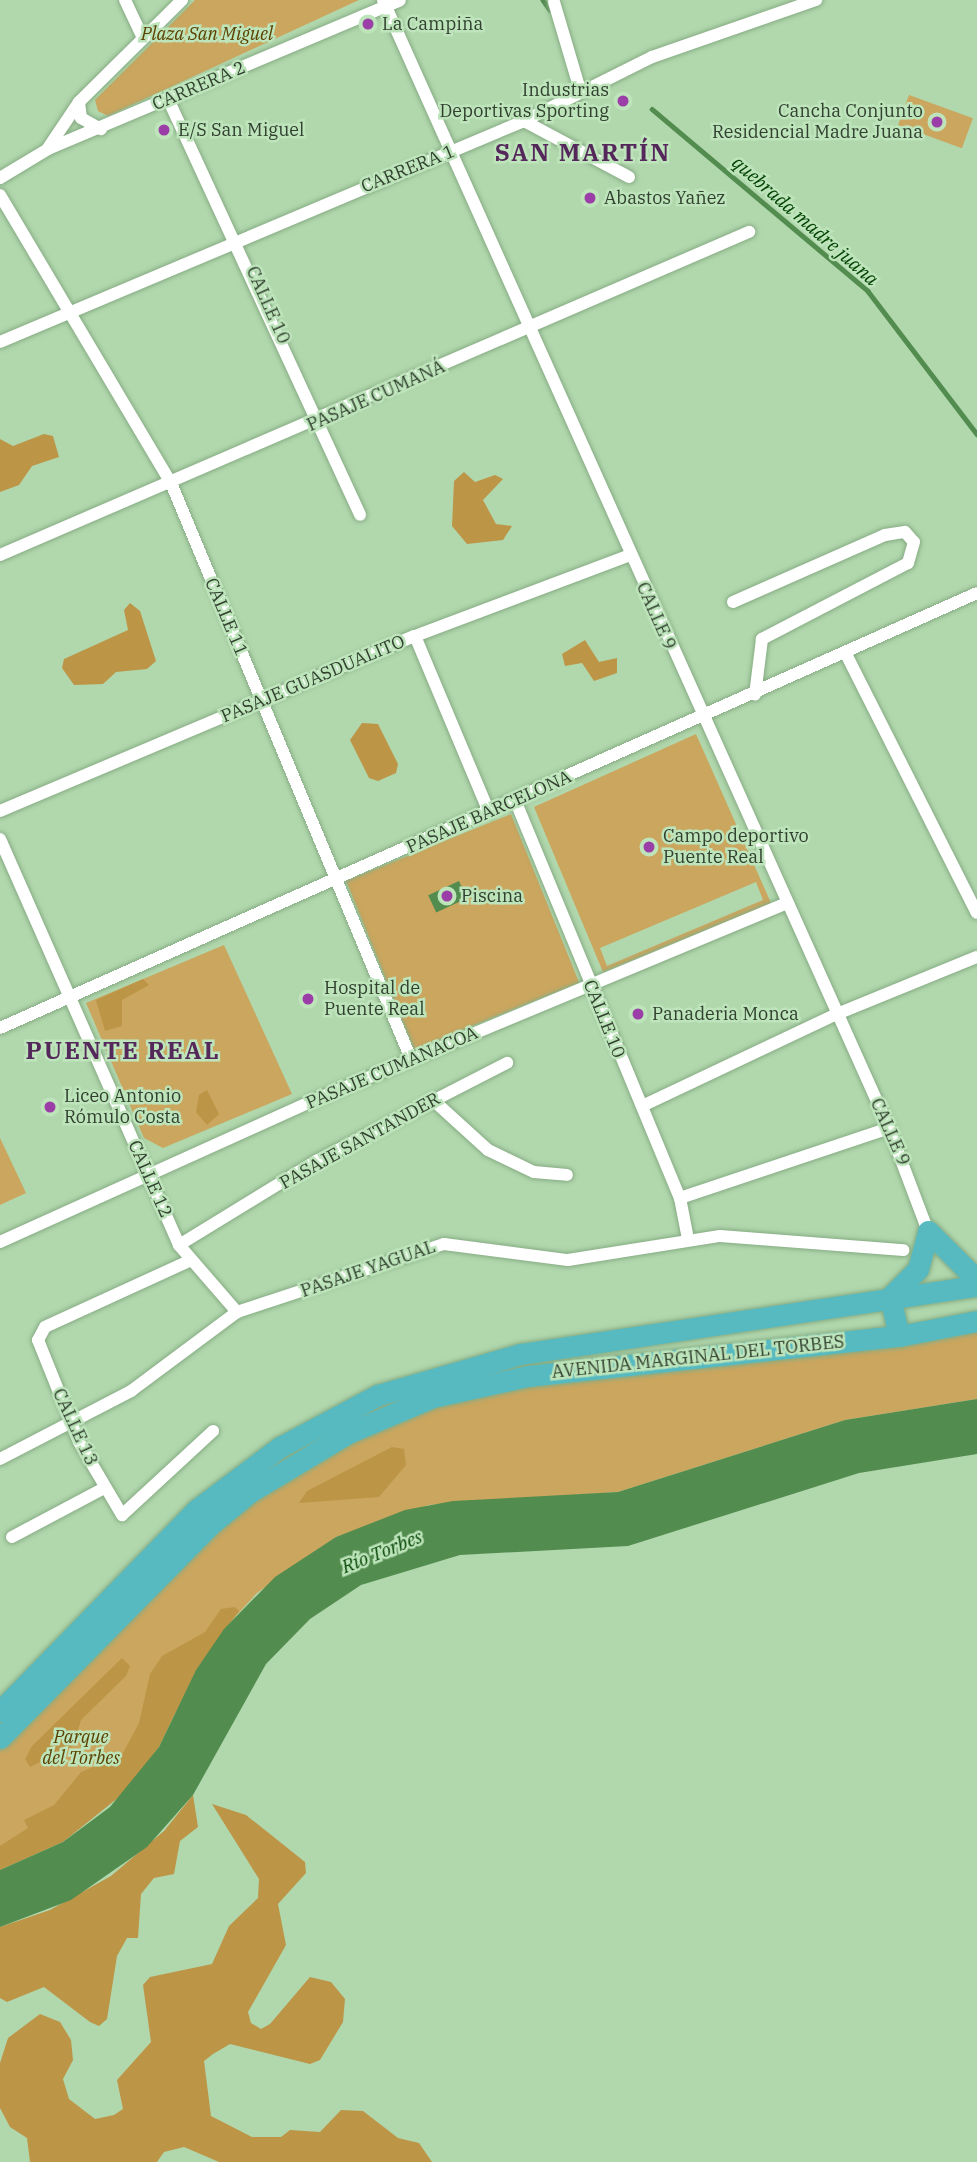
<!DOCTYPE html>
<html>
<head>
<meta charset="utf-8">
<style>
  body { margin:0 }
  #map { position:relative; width:977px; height:2162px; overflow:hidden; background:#b1d7ad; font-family:"IBM Plex Serif",serif }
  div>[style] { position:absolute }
  .green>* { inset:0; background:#cba65e; transform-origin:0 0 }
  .forest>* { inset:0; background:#bd9546 }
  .water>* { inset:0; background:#538c4f; transform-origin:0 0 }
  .stream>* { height:4.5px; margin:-2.25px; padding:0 2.25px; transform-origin:2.25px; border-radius:2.25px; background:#538c4f }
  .roads { filter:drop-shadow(0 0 2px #87ac84) drop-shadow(0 0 2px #87ac84) }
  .minor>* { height:12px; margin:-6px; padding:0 6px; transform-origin:6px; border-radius:6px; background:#fff }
  .trunk>* { height:21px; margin:-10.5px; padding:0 10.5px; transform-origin:10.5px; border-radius:10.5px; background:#57bac0 }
  .dots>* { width:19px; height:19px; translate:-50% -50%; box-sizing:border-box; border:4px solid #bde4ba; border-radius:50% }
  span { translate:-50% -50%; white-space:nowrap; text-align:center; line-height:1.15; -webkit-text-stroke:5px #bde4ba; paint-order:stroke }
  .poi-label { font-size:18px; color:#31402f }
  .left { translate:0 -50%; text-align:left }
  .right { translate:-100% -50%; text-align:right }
  .park-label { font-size:18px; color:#5b4100; font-style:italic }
  .street-label { font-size:18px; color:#31402f }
  .water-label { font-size:19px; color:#044404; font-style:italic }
  .district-label { font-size:24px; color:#55285b; font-weight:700; letter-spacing:2px }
</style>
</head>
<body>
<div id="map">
  <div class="green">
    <i style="clip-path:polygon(195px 0,359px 0,108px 116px,98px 111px,95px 100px)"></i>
    <i style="left:909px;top:95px;width:68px;height:32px;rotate:20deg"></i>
    <i style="clip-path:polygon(evenodd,696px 734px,771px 903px,603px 972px,534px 807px,696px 734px,756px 882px,763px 900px,607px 966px,600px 948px,756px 882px)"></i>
    <i style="left:511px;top:814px;width:182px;height:178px;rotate:68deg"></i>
    <i style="clip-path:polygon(224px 945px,292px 1094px,163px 1148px,144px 1138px,86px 1003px)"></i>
    <i style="clip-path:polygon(0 1138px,26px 1193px,0 1205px)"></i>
    <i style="clip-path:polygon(977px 1321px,977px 1399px,845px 1420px,618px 1492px,429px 1505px,336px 1537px,257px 1593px,224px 1629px,176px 1712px,0 1870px,0 1745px,250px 1492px,433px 1397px)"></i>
  </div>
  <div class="forest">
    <i style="clip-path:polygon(44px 434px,53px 436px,59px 457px,32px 466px,19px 485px,0 492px,0 439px,13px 446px)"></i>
    <i style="clip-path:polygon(464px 472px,475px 482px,495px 475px,503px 479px,483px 500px,496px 524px,512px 526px,503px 540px,467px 544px,452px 526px,454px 481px)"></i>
    <i style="clip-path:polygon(130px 603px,140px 611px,156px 661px,147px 669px,116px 672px,103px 684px,74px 685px,62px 668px,64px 659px,128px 630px,124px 610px)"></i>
    <i style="clip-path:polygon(585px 640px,599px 662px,617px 658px,617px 673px,594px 681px,582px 663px,565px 666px,562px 654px)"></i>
    <i style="clip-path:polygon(362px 723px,378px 724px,398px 764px,396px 773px,378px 781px,369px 778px,350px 740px)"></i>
    <i style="clip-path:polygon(143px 979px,149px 985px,122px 1000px,122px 1026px,105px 1031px,96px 1000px)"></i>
    <i style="clip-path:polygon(207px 1090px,219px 1114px,207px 1125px,196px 1112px,199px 1095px)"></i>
    <i style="clip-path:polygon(392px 1447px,404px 1449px,406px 1465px,379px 1497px,299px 1503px,307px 1491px)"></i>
    <i style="clip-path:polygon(235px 1607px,239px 1611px,196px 1670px,159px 1747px,124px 1793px,63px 1842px,0 1870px,0 1846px,28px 1828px,24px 1820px,54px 1805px,81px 1772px,122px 1755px,139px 1723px,150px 1674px,162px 1656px,205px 1632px,221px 1609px)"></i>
    <i style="clip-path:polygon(122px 1658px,130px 1666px,126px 1676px,81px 1720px,73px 1746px,30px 1767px,25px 1759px,32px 1746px)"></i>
    <i style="clip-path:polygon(193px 1795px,198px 1827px,180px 1841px,174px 1874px,154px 1878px,141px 1894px,138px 1938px,127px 1938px,117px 1956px,107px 2019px,99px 2026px,90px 2022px,44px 1987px,7px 2002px,0 1998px,0 1927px,50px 1910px,111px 1876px,164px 1831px)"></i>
    <i style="clip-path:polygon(212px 1804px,246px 1815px,305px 1862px,306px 1873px,278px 1904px,286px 1945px,248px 2012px,251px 2023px,261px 2029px,270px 2024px,310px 1977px,331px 1982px,345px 1999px,343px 2022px,320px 2060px,310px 2064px,230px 2044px,213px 2054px,204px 2061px,211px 2116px,252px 2137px,281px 2137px,290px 2130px,320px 2132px,341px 2110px,363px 2111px,398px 2138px,419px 2143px,432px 2162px,219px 2162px,184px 2147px,164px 2152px,157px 2162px,30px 2162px,27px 2138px,10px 2127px,0 2108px,0 2063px,8px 2038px,40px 2014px,60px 2022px,71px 2040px,73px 2060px,63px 2079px,69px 2099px,95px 2119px,114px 2115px,123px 2109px,117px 2080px,151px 2042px,143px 1985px,150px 1977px,212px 1964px,229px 1926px,258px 1898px,259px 1879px)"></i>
  </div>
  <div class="water">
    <i style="left:459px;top:881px;width:19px;height:34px;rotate:65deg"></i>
    <i style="clip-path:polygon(977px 1399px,977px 1454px,859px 1473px,628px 1546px,460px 1555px,361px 1585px,310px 1619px,266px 1664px,193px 1795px,147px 1847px,71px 1900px,0 1927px,0 1870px,63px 1842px,110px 1807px,159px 1747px,196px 1670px,224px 1629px,275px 1577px,336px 1537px,405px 1510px,453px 1501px,618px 1492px,845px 1420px)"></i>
  </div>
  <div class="stream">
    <i style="left:543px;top:0;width:12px;rotate:55deg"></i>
    <i style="left:652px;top:109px;width:282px;rotate:40.1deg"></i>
    <i style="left:868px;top:291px;width:180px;rotate:52.7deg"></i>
  </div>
  <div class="roads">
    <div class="minor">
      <i style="left:125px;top:0;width:42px;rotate:64.7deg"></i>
      <i style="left:383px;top:0;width:1236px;rotate:65.84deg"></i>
      <i style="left:889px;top:1128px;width:110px;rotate:69.3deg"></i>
      <i style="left:554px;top:2px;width:92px;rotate:73.5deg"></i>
      <i style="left:168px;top:99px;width:458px;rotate:65.2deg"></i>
      <i style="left:79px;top:102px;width:16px;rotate:83deg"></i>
      <i style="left:81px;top:118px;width:23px;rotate:29deg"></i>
      <i style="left:524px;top:121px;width:119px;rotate:28.1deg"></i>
      <i style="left:48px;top:148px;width:55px;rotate:-56deg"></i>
      <i style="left:79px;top:102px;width:145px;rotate:-44.7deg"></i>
      <i style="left:0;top:178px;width:56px;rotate:-31.1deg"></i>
      <i style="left:48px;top:149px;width:382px;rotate:-22.9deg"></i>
      <i style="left:0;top:195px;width:335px;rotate:59.3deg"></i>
      <i style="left:171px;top:483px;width:624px;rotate:67.38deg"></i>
      <i style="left:0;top:342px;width:569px;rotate:-22.87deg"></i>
      <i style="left:524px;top:121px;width:143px;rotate:-26.6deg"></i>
      <i style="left:652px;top:57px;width:174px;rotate:-19.2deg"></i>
      <i style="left:0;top:555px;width:816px;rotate:-23.33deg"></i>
      <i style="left:733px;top:602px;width:166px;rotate:-23.8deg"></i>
      <i style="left:885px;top:535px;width:20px;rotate:-9deg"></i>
      <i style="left:905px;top:532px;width:13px;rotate:48deg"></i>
      <i style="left:914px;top:542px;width:22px;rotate:106deg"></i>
      <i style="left:908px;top:563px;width:165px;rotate:152.5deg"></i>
      <i style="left:762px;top:639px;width:56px;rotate:97.1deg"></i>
      <i style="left:415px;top:636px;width:191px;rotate:67.2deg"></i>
      <i style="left:846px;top:654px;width:290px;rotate:63.2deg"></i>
      <i style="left:515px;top:800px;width:431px;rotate:67.5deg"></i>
      <i style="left:680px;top:1198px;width:42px;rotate:79deg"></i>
      <i style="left:0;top:811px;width:450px;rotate:-22.9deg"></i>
      <i style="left:415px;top:636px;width:230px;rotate:-20.6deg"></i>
      <i style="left:0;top:839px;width:444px;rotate:66.2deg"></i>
      <i style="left:179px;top:1245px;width:89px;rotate:49.1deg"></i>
      <i style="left:0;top:1028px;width:1069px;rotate:-24deg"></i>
      <i style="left:433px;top:1100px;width:74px;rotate:42.3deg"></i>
      <i style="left:488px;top:1150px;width:51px;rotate:25.6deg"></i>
      <i style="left:534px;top:1172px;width:33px;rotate:5deg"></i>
      <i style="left:642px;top:1106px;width:216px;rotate:-25.3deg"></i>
      <i style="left:837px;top:1014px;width:151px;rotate:-22.2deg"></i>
      <i style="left:680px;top:1198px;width:220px;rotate:-18.5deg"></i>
      <i style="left:0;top:1242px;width:342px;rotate:-24.3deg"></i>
      <i style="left:312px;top:1101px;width:515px;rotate:-22.63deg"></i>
      <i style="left:179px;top:1245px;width:161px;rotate:-31.5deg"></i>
      <i style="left:316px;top:1161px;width:215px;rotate:-27.2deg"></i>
      <i style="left:189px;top:1261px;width:158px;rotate:155.4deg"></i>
      <i style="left:45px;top:1327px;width:15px;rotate:118deg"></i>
      <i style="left:38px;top:1340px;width:110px;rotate:68.1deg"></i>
      <i style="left:79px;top:1442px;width:85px;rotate:59.5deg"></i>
      <i style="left:122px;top:1515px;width:124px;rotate:-42.7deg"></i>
      <i style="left:0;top:1459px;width:148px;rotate:-27.4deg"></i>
      <i style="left:131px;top:1391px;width:132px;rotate:-36.7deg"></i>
      <i style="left:237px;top:1312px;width:218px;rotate:-18.2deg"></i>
      <i style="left:444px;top:1244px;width:125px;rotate:7.4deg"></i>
      <i style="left:568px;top:1260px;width:154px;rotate:-9deg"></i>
      <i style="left:720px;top:1236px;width:184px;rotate:4.4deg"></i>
      <i style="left:12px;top:1537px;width:104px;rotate:-28deg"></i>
    </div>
    <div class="trunk">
      <i style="left:928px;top:1231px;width:69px;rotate:45deg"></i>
      <i style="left:890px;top:1297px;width:40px;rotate:-45deg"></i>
      <i style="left:918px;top:1269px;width:39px;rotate:-75deg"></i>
      <i style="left:890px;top:1297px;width:40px;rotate:77deg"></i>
      <i style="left:0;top:1711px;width:281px;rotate:-45.7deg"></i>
      <i style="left:196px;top:1510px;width:105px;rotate:-36.9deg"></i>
      <i style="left:280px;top:1447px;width:111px;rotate:-28deg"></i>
      <i style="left:378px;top:1395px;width:148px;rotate:-16.1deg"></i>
      <i style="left:520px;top:1354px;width:462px;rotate:-8.5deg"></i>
      <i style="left:0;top:1738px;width:299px;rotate:-45.4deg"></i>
      <i style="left:210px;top:1525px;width:52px;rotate:-39.5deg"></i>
      <i style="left:250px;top:1492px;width:114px;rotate:-31deg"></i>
      <i style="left:348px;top:1433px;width:92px;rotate:-23deg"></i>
      <i style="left:433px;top:1397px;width:97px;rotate:-12.5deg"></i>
      <i style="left:528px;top:1376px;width:373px;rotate:-6.2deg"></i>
      <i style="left:899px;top:1336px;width:79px;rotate:-10.9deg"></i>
    </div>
  </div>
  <div class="dots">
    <i style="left:368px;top:24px;background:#9b3ea8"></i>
    <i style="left:623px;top:101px;background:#9b3ea8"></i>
    <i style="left:937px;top:122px;background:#9b3ea8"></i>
    <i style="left:164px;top:130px;background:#9b3ea8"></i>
    <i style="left:590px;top:198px;background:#9b3ea8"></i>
    <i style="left:649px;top:847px;background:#9b3ea8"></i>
    <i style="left:447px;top:896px;background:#9b3ea8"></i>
    <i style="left:308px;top:999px;background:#9b3ea8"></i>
    <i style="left:638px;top:1014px;background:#9b3ea8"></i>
    <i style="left:50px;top:1107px;background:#9b3ea8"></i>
  </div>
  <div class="poi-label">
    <span class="left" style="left:382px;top:24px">La Campiña</span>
    <span class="right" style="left:609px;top:101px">Industrias<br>Deportivas Sporting</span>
    <span class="right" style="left:923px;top:122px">Cancha Conjunto<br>Residencial Madre Juana</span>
    <span class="left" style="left:178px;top:130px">E/S San Miguel</span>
    <span class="left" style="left:604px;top:198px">Abastos Yañez</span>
    <span class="left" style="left:663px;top:847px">Campo deportivo<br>Puente Real</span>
    <span class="left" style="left:461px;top:896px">Piscina</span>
    <span class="left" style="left:324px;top:999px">Hospital de<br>Puente Real</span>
    <span class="left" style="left:652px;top:1014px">Panaderia Monca</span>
    <span class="left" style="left:64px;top:1107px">Liceo Antonio<br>Rómulo Costa</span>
  </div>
  <div class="park-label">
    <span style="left:207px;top:34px">Plaza San Miguel</span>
    <span style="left:81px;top:1748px">Parque<br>del Torbes</span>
  </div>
  <div class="street-label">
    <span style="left:199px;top:86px;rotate:-23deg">CARRERA 2</span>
    <span style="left:408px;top:169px;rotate:-22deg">CARRERA 1</span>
    <span style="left:268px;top:305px;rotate:66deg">CALLE 10</span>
    <span style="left:376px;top:396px;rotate:-24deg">PASAJE CUMANÁ</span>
    <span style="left:656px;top:616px;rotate:66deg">CALLE 9</span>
    <span style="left:226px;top:617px;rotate:67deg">CALLE 11</span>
    <span style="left:313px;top:679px;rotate:-23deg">PASAJE GUASDUALITO</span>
    <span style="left:489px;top:812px;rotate:-24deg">PASAJE BARCELONA</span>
    <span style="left:604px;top:1019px;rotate:68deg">CALLE 10</span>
    <span style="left:392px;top:1068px;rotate:-23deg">PASAJE CUMANACOA</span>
    <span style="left:890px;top:1132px;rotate:66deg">CALLE 9</span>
    <span style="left:360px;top:1141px;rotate:-29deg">PASAJE SANTANDER</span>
    <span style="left:150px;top:1179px;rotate:66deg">CALLE 12</span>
    <span style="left:368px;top:1269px;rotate:-19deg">PASAJE YAGUAL</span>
    <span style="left:698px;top:1357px;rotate:-6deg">AVENIDA MARGINAL DEL TORBES</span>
    <span style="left:75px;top:1427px;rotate:65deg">CALLE 13</span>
  </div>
  <div class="water-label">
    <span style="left:805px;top:221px;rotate:41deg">quebrada madre juana</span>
    <span style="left:382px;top:1552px;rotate:-22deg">Río Torbes</span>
  </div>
  <div class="district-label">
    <span style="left:583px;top:153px">SAN MARTÍN</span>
    <span style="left:123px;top:1051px">PUENTE REAL</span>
  </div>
</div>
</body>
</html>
